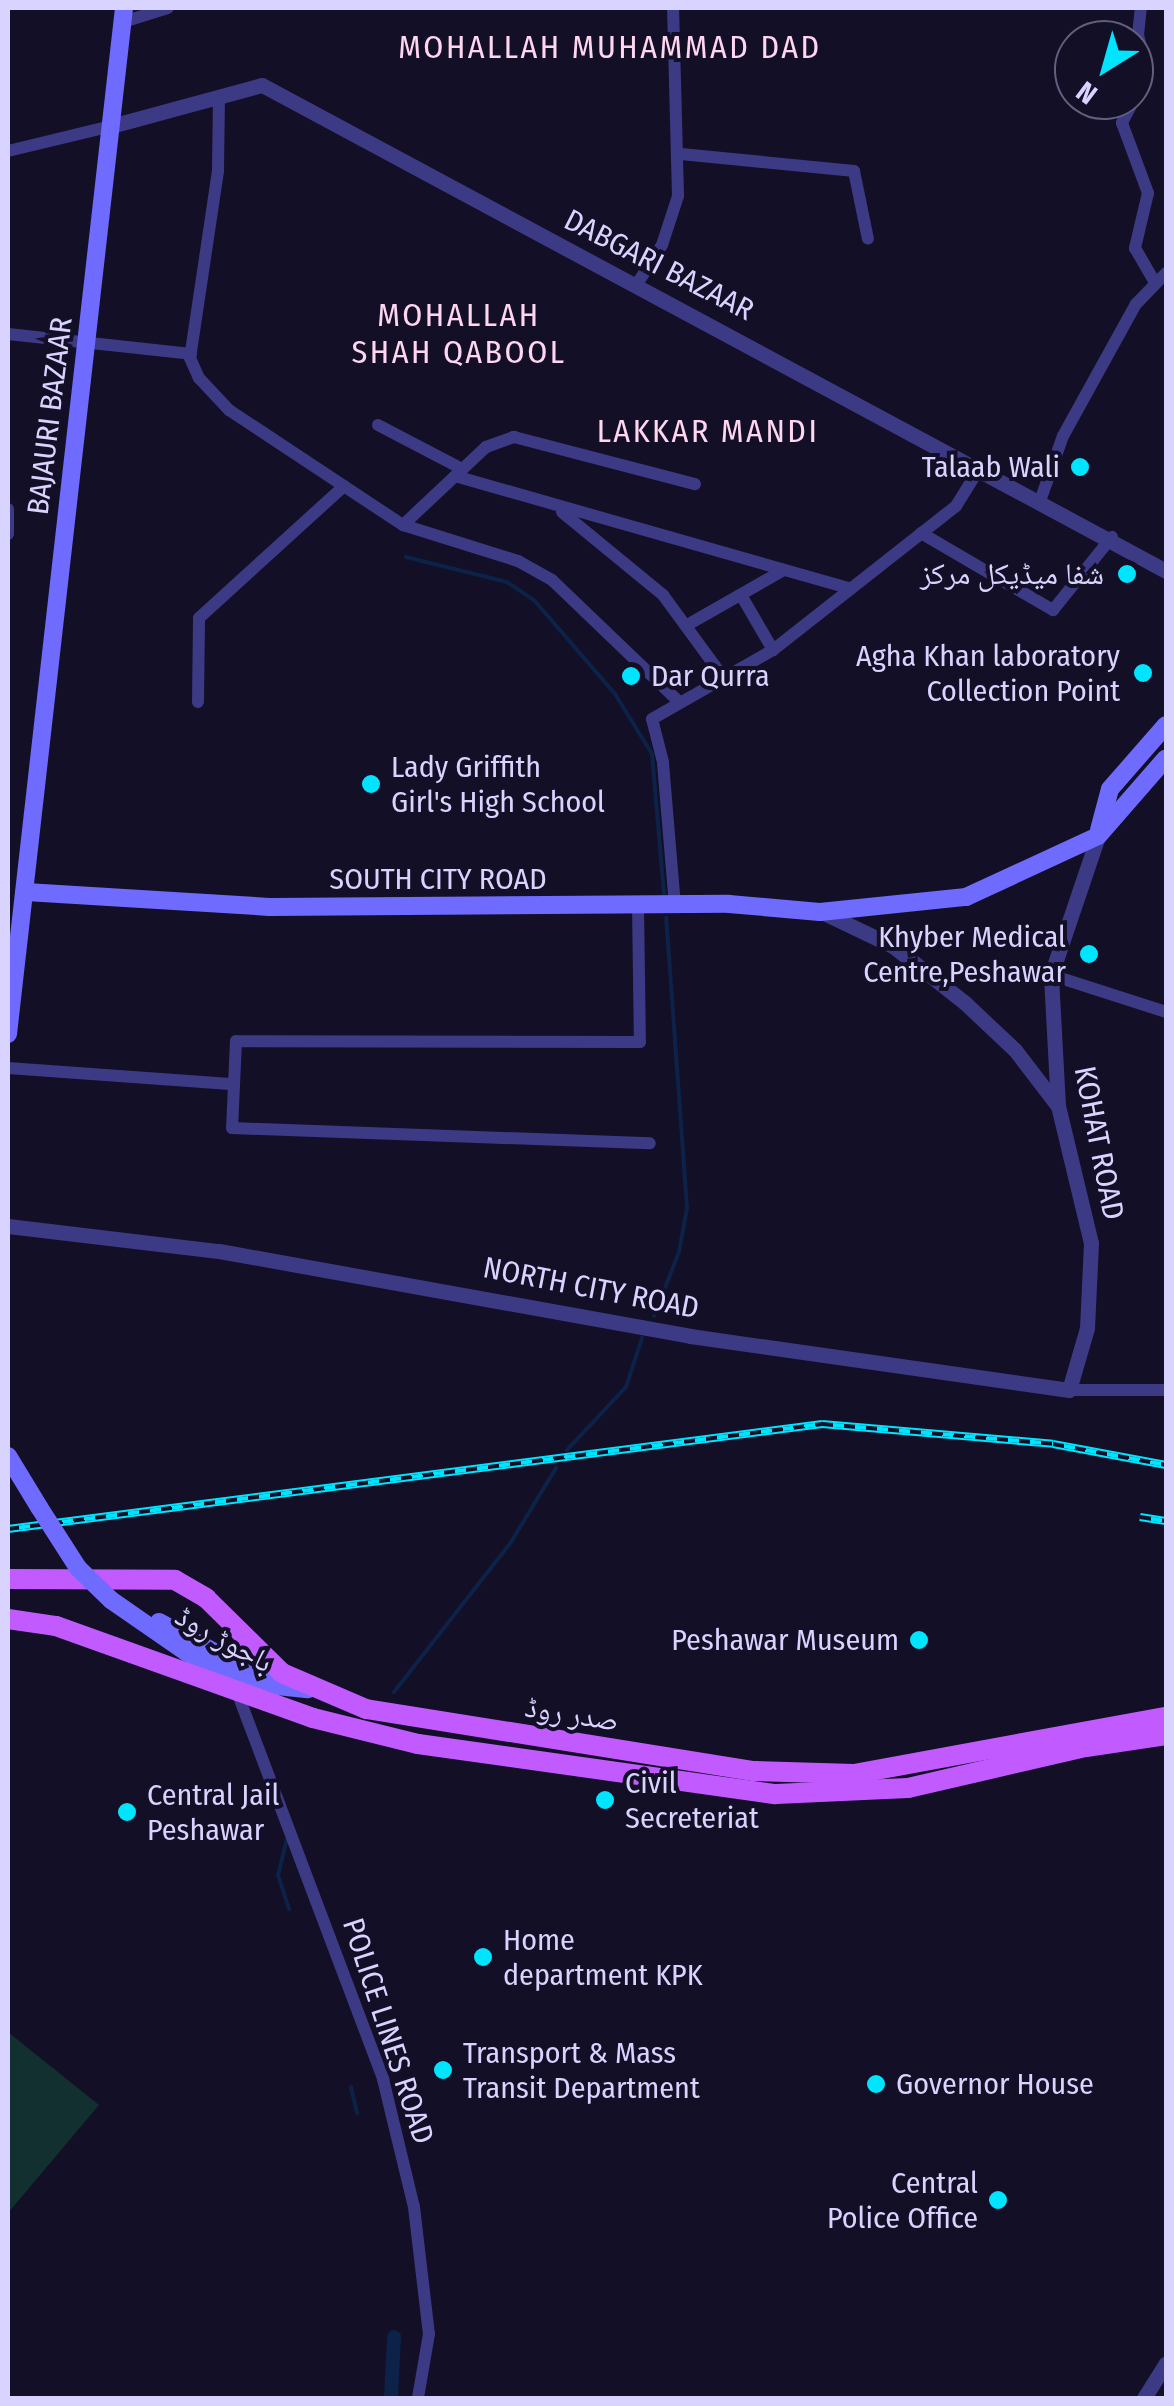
<!DOCTYPE html>
<html>
<head>
<meta charset="utf-8">
<style>
  body { margin:0 }
  #map { position:relative; width:1174px; height:2406px; overflow:hidden; background:#130f26; font-family:"Fira Sans Condensed","Noto Naskh Arabic",sans-serif }
  div>[style] { position:absolute }
  .green>* { inset:0; background:#12302f }
  .stream>* { height:4px; margin:-2px; padding:0 2px; transform-origin:2px; border-radius:2px; background:#0c2248 }
  .canal>* { height:14px; margin:-7px; padding:0 7px; transform-origin:7px; border-radius:7px; background:#0c2248 }
  .minor>* { height:12px; margin:-6px; padding:0 6px; transform-origin:6px; border-radius:6px; background:#3d3a85 }
  .tertiary>* { height:15px; margin:-7.5px; padding:0 7.5px; transform-origin:7.5px; border-radius:7.5px; background:#3d3a85 }
  .secondary>* { height:18px; margin:-9px; padding:0 9px; transform-origin:9px; border-radius:9px; background:#6f6bff }
  .primary>* { height:20px; margin:-10px; padding:0 10px; transform-origin:10px; border-radius:10px; background:#c25bff }
  .rail>* { height:8px; margin-top:-4px; transform-origin:0; background:repeating-linear-gradient(90deg,#130f26 0 11px,#00e5ff 0 22px); box-sizing:border-box; border-block:2px solid #00e5ff }
  .secondary-bridge>* { height:18px; margin:-9px; padding:0 9px; transform-origin:9px; border-radius:9px; background:#6f6bff }
  .dots>* { width:28px; height:28px; translate:-50% -50%; box-sizing:border-box; border:5px solid #130f26; border-radius:50% }
  span { translate:-50% -50%; white-space:nowrap; text-align:center; line-height:1.15; -webkit-text-stroke:8px #130f26; paint-order:stroke }
  .street-label { font-size:30px; color:#d9d4ff }
  .poi-label { font-size:30px; color:#d9d4ff }
  .right { translate:-100% -50%; text-align:right }
  .left { translate:0 -50%; text-align:left }
  .neighbourhood-label { font-size:32px; color:#ffd6f0; letter-spacing:2.5px }
  .frame { position:absolute; inset:0; border:10px solid #d9d4ff; pointer-events:none }
  .north { position:absolute; left:1054px; top:20px; width:100px; height:100px; box-sizing:border-box; background:#130f26; border:2px solid #625e7d; border-radius:50%; rotate:217deg; font-size:28px; font-weight:700; line-height:40px; text-align:center; color:#d9d4ff }
  .north::after { content:''; display:block; margin:auto; width:35px; height:45px; background:#00e5ff; clip-path:polygon(50% 0,100% 100%,50% 72%,0 100%) }
</style>
</head>
<body>
<div id="map">
  <div class="green">
    <i style="clip-path:polygon(8px 2032px,99px 2105px,8px 2213px)"></i>
  </div>
  <div class="stream">
    <i style="left:406px;top:557px;width:104px;rotate:13.9deg"></i>
    <i style="left:507px;top:582px;width:32px;rotate:34deg"></i>
    <i style="left:534px;top:600px;width:124px;rotate:49.2deg"></i>
    <i style="left:615px;top:694px;width:70px;rotate:58.3deg"></i>
    <i style="left:652px;top:754px;width:141px;rotate:85.1deg"></i>
    <i style="left:654px;top:1316px;width:69px;rotate:-68.7deg"></i>
    <i style="left:679px;top:1252px;width:45px;rotate:-79.7deg"></i>
    <i style="left:687px;top:1208px;width:291px;rotate:-94.1deg"></i>
    <i style="left:567px;top:1450px;width:86px;rotate:-46.9deg"></i>
    <i style="left:626px;top:1387px;width:52px;rotate:-71.9deg"></i>
    <i style="left:394px;top:1692px;width:190px;rotate:-52deg"></i>
    <i style="left:511px;top:1542px;width:87px;rotate:-58.7deg"></i>
    <i style="left:287px;top:1839px;width:37px;rotate:104deg"></i>
    <i style="left:278px;top:1875px;width:36px;rotate:72deg"></i>
    <i style="left:351px;top:2087px;width:27px;rotate:77deg"></i>
  </div>
  <div class="canal">
    <i style="left:391px;top:2398px;width:61px;rotate:-87.2deg"></i>
  </div>
  <div class="minor">
    <i style="left:123px;top:22px;width:47px;rotate:-17.3deg"></i>
    <i style="left:219px;top:97px;width:74px;rotate:90.8deg"></i>
    <i style="left:218px;top:171px;width:189px;rotate:98.5deg"></i>
    <i style="left:190px;top:358px;width:22px;rotate:66deg"></i>
    <i style="left:199px;top:378px;width:44px;rotate:46.8deg"></i>
    <i style="left:229px;top:410px;width:209px;rotate:33.5deg"></i>
    <i style="left:403px;top:525px;width:121px;rotate:17.4deg"></i>
    <i style="left:518px;top:561px;width:39px;rotate:29deg"></i>
    <i style="left:552px;top:580px;width:175px;rotate:43.8deg"></i>
    <i style="left:1134px;top:100px;width:26px;rotate:118deg"></i>
    <i style="left:1122px;top:123px;width:75px;rotate:69.6deg"></i>
    <i style="left:1148px;top:193px;width:57px;rotate:103.3deg"></i>
    <i style="left:1135px;top:248px;width:39px;rotate:60deg"></i>
    <i style="left:1134px;top:100px;width:35px;rotate:-70deg"></i>
    <i style="left:1146px;top:67px;width:33px;rotate:-104deg"></i>
    <i style="left:1138px;top:35px;width:27px;rotate:-84deg"></i>
    <i style="left:8px;top:151px;width:106px;rotate:-13.6deg"></i>
    <i style="left:681px;top:154px;width:174px;rotate:5.6deg"></i>
    <i style="left:854px;top:171px;width:69px;rotate:78.4deg"></i>
    <i style="left:637px;top:284px;width:46px;rotate:-57.3deg"></i>
    <i style="left:662px;top:245px;width:52px;rotate:-71.9deg"></i>
    <i style="left:678px;top:196px;width:188px;rotate:-91.5deg"></i>
    <i style="left:8px;top:334px;width:184px;rotate:6.2deg"></i>
    <i style="left:378px;top:425px;width:95px;rotate:27.6deg"></i>
    <i style="left:455px;top:476px;width:409px;rotate:15.9deg"></i>
    <i style="left:1039px;top:504px;width:72px;rotate:-70.6deg"></i>
    <i style="left:1063px;top:436px;width:151px;rotate:-61.1deg"></i>
    <i style="left:1136px;top:304px;width:43px;rotate:-45.9deg"></i>
    <i style="left:8px;top:509px;width:25px;rotate:90deg"></i>
    <i style="left:562px;top:512px;width:131px;rotate:39.4deg"></i>
    <i style="left:663px;top:595px;width:102px;rotate:53.8deg"></i>
    <i style="left:403px;top:525px;width:114px;rotate:-43.2deg"></i>
    <i style="left:486px;top:447px;width:30px;rotate:-20deg"></i>
    <i style="left:514px;top:437px;width:187px;rotate:14.6deg"></i>
    <i style="left:921px;top:533px;width:153px;rotate:30.3deg"></i>
    <i style="left:1053px;top:610px;width:94px;rotate:-51.1deg"></i>
    <i style="left:741px;top:595px;width:64px;rotate:59.8deg"></i>
    <i style="left:689px;top:624px;width:107px;rotate:-29.7deg"></i>
    <i style="left:198px;top:702px;width:84px;rotate:-89.3deg"></i>
    <i style="left:199px;top:618px;width:196px;rotate:-42.3deg"></i>
    <i style="left:638px;top:906px;width:136px;rotate:89.2deg"></i>
    <i style="left:640px;top:1042px;width:404px;rotate:-179.9deg"></i>
    <i style="left:236px;top:1041px;width:87px;rotate:92.6deg"></i>
    <i style="left:232px;top:1128px;width:418px;rotate:2.1deg"></i>
    <i style="left:675px;top:906px;width:144px;rotate:-94.8deg"></i>
    <i style="left:663px;top:762px;width:44px;rotate:-104.3deg"></i>
    <i style="left:652px;top:719px;width:139px;rotate:-29.7deg"></i>
    <i style="left:773px;top:650px;width:233px;rotate:-38.2deg"></i>
    <i style="left:956px;top:506px;width:44px;rotate:-58.1deg"></i>
    <i style="left:1051px;top:975px;width:121px;rotate:17.8deg"></i>
    <i style="left:8px;top:1068px;width:226px;rotate:4.1deg"></i>
    <i style="left:1069px;top:1390px;width:97px"></i>
    <i style="left:237px;top:1692px;width:414px;rotate:69.3deg"></i>
    <i style="left:383px;top:2079px;width:132px;rotate:76.4deg"></i>
    <i style="left:414px;top:2207px;width:128px;rotate:83.3deg"></i>
    <i style="left:429px;top:2334px;width:65px;rotate:99.8deg"></i>
  </div>
  <div class="tertiary">
    <i style="left:111px;top:126px;width:156px;rotate:-15.2deg"></i>
    <i style="left:262px;top:85px;width:1026px;rotate:28.26deg"></i>
    <i style="left:826px;top:914px;width:74px;rotate:25.5deg"></i>
    <i style="left:893px;top:946px;width:90px;rotate:38.3deg"></i>
    <i style="left:964px;top:1002px;width:70px;rotate:43.3deg"></i>
    <i style="left:1015px;top:1050px;width:71px;rotate:52.5deg"></i>
    <i style="left:8px;top:1226px;width:212px;rotate:6.8deg"></i>
    <i style="left:219px;top:1251px;width:479px;rotate:10.2deg"></i>
    <i style="left:690px;top:1336px;width:383px;rotate:8.1deg"></i>
    <i style="left:1069px;top:1390px;width:65px;rotate:-73.8deg"></i>
    <i style="left:1087px;top:1328px;width:85px;rotate:-87.3deg"></i>
    <i style="left:1091px;top:1243px;width:141px;rotate:-103.5deg"></i>
    <i style="left:1058px;top:1106px;width:131px;rotate:-93.1deg"></i>
    <i style="left:1051px;top:975px;width:147px;rotate:-71.3deg"></i>
    <i style="left:1144px;top:2398px;width:41px;rotate:-57.8deg"></i>
  </div>
  <div class="secondary">
    <i style="left:1099px;top:830px;width:42px;rotate:-75deg"></i>
    <i style="left:1110px;top:789px;width:85px;rotate:-48.8deg"></i>
    <i style="left:26px;top:892px;width:244px;rotate:3.5deg"></i>
    <i style="left:270px;top:907px;width:459px;rotate:-0.4deg"></i>
    <i style="left:729px;top:904px;width:91px;rotate:5deg"></i>
    <i style="left:820px;top:912px;width:147px;rotate:-5.9deg"></i>
    <i style="left:966px;top:897px;width:145px;rotate:-24.8deg"></i>
    <i style="left:1098px;top:836px;width:103px;rotate:-48.9deg"></i>
    <i style="left:8px;top:1034px;width:1033px;rotate:-83.55deg"></i>
    <i style="left:8px;top:1456px;width:60px;rotate:58.7deg"></i>
    <i style="left:111px;top:1600px;width:91px;rotate:34.7deg"></i>
    <i style="left:186px;top:1652px;width:83px;rotate:28.1deg"></i>
    <i style="left:159px;top:1622px;width:134px;rotate:28.5deg"></i>
    <i style="left:277px;top:1686px;width:31px;rotate:6deg"></i>
  </div>
  <div class="primary">
    <i style="left:8px;top:1579px;width:167px;rotate:0.3deg"></i>
    <i style="left:175px;top:1580px;width:36px;rotate:30deg"></i>
    <i style="left:206px;top:1598px;width:107px;rotate:44.6deg"></i>
    <i style="left:282px;top:1673px;width:91px;rotate:23.2deg"></i>
    <i style="left:366px;top:1709px;width:394px;rotate:9.1deg"></i>
    <i style="left:755px;top:1771px;width:99px;rotate:1.7deg"></i>
    <i style="left:854px;top:1774px;width:317px;rotate:-10.4deg"></i>
    <i style="left:8px;top:1619px;width:49px;rotate:8.3deg"></i>
    <i style="left:56px;top:1626px;width:273px;rotate:19.7deg"></i>
    <i style="left:313px;top:1718px;width:108px;rotate:13.9deg"></i>
    <i style="left:418px;top:1744px;width:361px;rotate:8deg"></i>
    <i style="left:776px;top:1794px;width:132px;rotate:-2.6deg"></i>
    <i style="left:908px;top:1788px;width:183px;rotate:-13deg"></i>
    <i style="left:1086px;top:1747px;width:81px;rotate:-8.5deg"></i>
  </div>
  <div class="rail">
    <i style="left:1140px;top:1517px;width:26px;rotate:9deg"></i>
    <i style="left:8px;top:1529px;width:821px;rotate:-7.35deg"></i>
    <i style="left:822px;top:1424px;width:232px;rotate:4.9deg"></i>
    <i style="left:1053px;top:1444px;width:115px;rotate:10.5deg"></i>
  </div>
  <div class="secondary-bridge">
    <i style="left:39px;top:1507px;width:72px;rotate:57.4deg"></i>
    <i style="left:78px;top:1568px;width:46px;rotate:44.1deg"></i>
  </div>
  <div class="dots">
    <i style="left:1080px;top:467px;background:#00e5ff"></i>
    <i style="left:1127px;top:574px;background:#00e5ff"></i>
    <i style="left:1143px;top:673px;background:#00e5ff"></i>
    <i style="left:631px;top:676px;background:#00e5ff"></i>
    <i style="left:371px;top:784px;background:#00e5ff"></i>
    <i style="left:1089px;top:954px;background:#00e5ff"></i>
    <i style="left:919px;top:1640px;background:#00e5ff"></i>
    <i style="left:605px;top:1800px;background:#00e5ff"></i>
    <i style="left:127px;top:1812px;background:#00e5ff"></i>
    <i style="left:483px;top:1957px;background:#00e5ff"></i>
    <i style="left:443px;top:2070px;background:#00e5ff"></i>
    <i style="left:876px;top:2084px;background:#00e5ff"></i>
    <i style="left:998px;top:2200px;background:#00e5ff"></i>
  </div>
  <div class="street-label">
    <span style="left:659px;top:265px;rotate:27deg">DABGARI BAZAAR</span>
    <span style="left:50px;top:416px;rotate:-83deg">BAJAURI BAZAAR</span>
    <span style="left:438px;top:879px">SOUTH CITY ROAD</span>
    <span style="left:1099px;top:1143px;rotate:79deg">KOHAT ROAD</span>
    <span style="left:591px;top:1288px;rotate:11deg">NORTH CITY ROAD</span>
    <span style="left:224px;top:1639px;rotate:29deg">باجوڑ روڈ</span>
    <span style="left:572px;top:1714px;rotate:9deg">صدر روڈ</span>
    <span style="left:388px;top:2031px;rotate:72deg">POLICE LINES ROAD</span>
  </div>
  <div class="poi-label">
    <span class="right" style="left:1060px;top:467px">Talaab Wali</span>
    <span class="right" style="left:1104px;top:574px">شفا میڈیکل مركز</span>
    <span class="right" style="left:1120px;top:673px">Agha Khan laboratory<br>Collection Point</span>
    <span class="left" style="left:651px;top:676px">Dar Qurra</span>
    <span class="left" style="left:391px;top:784px">Lady Griffith<br>Girl's High School</span>
    <span class="right" style="left:1066px;top:954px">Khyber Medical<br>Centre,Peshawar</span>
    <span class="right" style="left:899px;top:1640px">Peshawar Museum</span>
    <span class="left" style="left:625px;top:1800px">Civil<br>Secreteriat</span>
    <span class="left" style="left:147px;top:1812px">Central Jail<br>Peshawar</span>
    <span class="left" style="left:503px;top:1957px">Home<br>department KPK</span>
    <span class="left" style="left:463px;top:2070px">Transport &amp; Mass<br>Transit Department</span>
    <span class="left" style="left:896px;top:2084px">Governor House</span>
    <span class="right" style="left:978px;top:2200px">Central<br>Police Office</span>
  </div>
  <div class="neighbourhood-label">
    <span style="left:610px;top:47px">MOHALLAH MUHAMMAD DAD</span>
    <span style="left:459px;top:334px">MOHALLAH<br>SHAH QABOOL</span>
    <span style="left:708px;top:431px">LAKKAR MANDI</span>
  </div>
  <div class="frame"></div>
  <div class="north">N</div>
</div>
</body>
</html>
